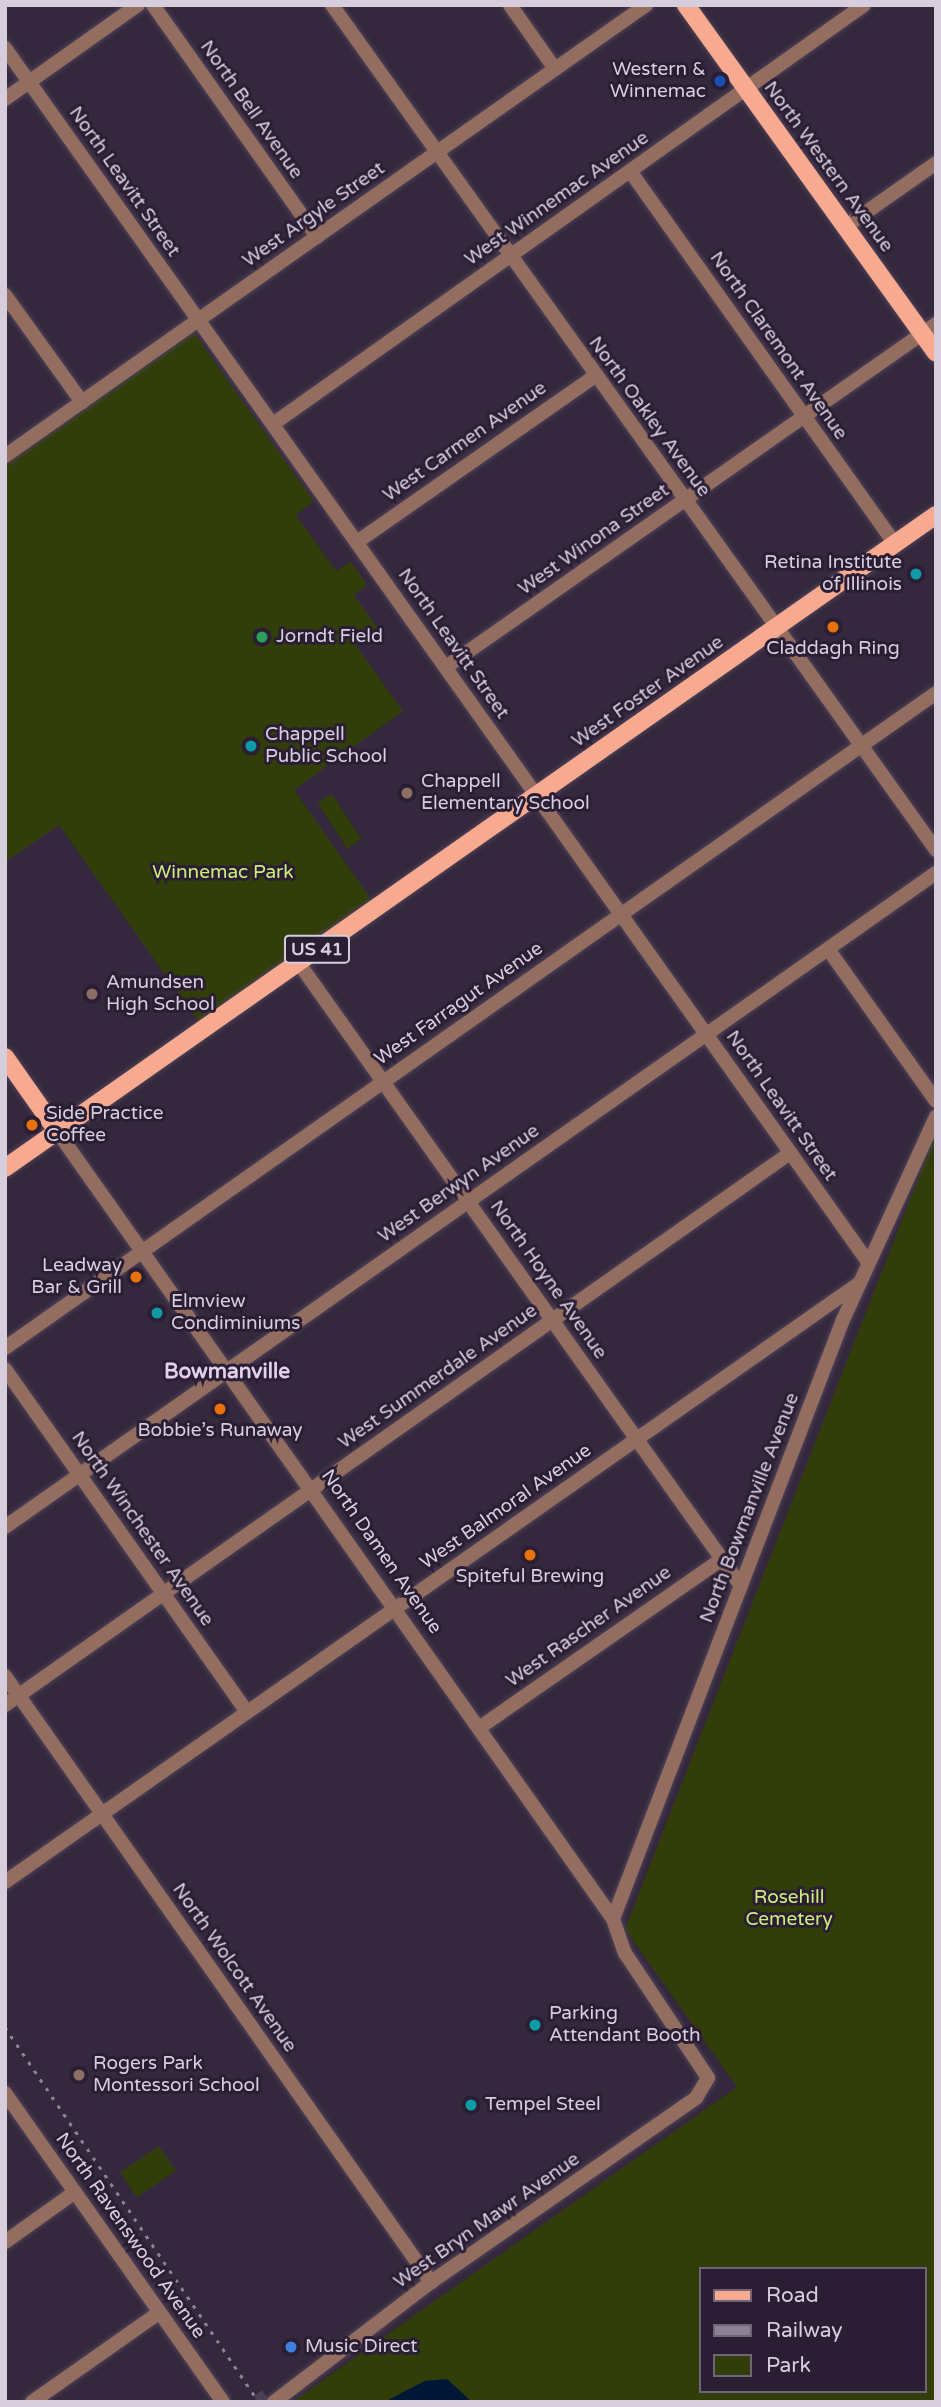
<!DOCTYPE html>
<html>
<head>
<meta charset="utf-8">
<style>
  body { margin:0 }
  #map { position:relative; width:941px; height:2407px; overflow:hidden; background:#35283e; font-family:"Varela Round",sans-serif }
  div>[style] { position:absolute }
  .green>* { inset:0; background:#313e0a; transform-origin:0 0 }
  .water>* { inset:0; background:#001736 }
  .minor-tunnel>* { height:14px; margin-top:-7px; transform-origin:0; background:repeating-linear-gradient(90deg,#4d4156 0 14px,transparent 0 21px) }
  .roads { filter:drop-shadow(0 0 2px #4f4357) drop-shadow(0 0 2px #4f4357) }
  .minor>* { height:14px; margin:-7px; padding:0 7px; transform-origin:7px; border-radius:7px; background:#926d60 }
  .major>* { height:18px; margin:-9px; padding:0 9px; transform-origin:9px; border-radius:9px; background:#f7aa8f }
  .rail>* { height:2.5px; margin-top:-1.25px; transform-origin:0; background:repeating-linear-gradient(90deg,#8d8295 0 3.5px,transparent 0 10.5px) }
  .dots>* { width:19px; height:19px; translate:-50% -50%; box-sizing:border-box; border:4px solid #2b1e34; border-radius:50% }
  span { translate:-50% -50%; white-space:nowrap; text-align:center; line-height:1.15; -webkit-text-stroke:6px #2b1e34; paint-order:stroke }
  .shield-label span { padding:2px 5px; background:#2b1e34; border:2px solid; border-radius:5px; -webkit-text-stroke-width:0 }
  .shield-label { font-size:18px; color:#d6cedd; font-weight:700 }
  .poi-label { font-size:19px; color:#d6cedd }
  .right { translate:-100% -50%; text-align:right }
  .left { translate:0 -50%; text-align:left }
  .street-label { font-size:19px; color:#d6cedd }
  .park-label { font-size:19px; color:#cbed7b }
  .neighbourhood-label { font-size:21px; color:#e0d0ed; font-weight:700 }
  .frame { position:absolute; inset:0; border:7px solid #d6cedd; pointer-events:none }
  .legend { position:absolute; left:699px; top:2267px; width:228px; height:126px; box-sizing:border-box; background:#2b1e34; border:2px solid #6f6478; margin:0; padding:9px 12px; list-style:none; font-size:21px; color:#d6cedd }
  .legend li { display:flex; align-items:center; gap:14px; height:35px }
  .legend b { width:35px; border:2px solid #6f6478 }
</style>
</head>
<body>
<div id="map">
  <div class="green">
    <i style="clip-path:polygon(194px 333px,314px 501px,296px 515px,336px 571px,351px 562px,367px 585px,354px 595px,378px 629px,356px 646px,403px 711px,294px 790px,371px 899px,198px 1021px,59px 825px,5px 862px,5px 466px)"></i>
    <i style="left:332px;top:794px;width:54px;height:17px;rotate:57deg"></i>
    <i style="clip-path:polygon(evenodd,936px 1133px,936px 2402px,292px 2402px,737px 2087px,625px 1929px,936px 1133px,701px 2269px,925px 2269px,925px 2391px,701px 2391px,701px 2269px)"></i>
    <i style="left:159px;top:2146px;width:30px;height:47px;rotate:56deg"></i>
  </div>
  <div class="water">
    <i style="clip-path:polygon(447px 2379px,472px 2402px,384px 2402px,425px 2381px)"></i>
  </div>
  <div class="minor-tunnel">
    <i style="left:258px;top:2402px;width:10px;rotate:-37deg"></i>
  </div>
  <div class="roads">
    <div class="minor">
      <i style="left:153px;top:5px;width:284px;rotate:54.7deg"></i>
      <i style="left:332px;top:5px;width:1039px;rotate:54.44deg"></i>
      <i style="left:510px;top:5px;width:78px;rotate:54.9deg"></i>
      <i style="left:5px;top:48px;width:1489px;rotate:54.59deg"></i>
      <i style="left:5px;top:99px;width:163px;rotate:-35.3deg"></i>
      <i style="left:630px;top:171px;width:458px;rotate:54.6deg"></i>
      <i style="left:845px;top:227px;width:111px;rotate:-35.1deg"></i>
      <i style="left:5px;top:295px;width:132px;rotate:54.3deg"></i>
      <i style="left:273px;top:424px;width:724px;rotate:-35.34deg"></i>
      <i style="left:5px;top:456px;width:784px;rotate:-35.13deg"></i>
      <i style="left:357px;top:542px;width:292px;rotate:-34.9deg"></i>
      <i style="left:446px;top:667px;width:598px;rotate:-34.99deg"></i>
      <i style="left:828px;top:949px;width:186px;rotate:54.6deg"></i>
      <i style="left:298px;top:962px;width:765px;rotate:54.63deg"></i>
      <i style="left:57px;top:1131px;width:964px;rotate:54.79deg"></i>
      <i style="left:613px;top:1919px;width:36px;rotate:71deg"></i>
      <i style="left:625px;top:1953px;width:150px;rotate:56.4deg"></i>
      <i style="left:708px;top:2078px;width:23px;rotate:121deg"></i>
      <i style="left:696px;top:2098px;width:323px;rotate:145.2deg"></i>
      <i style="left:431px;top:2282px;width:198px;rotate:142.6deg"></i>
      <i style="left:5px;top:1348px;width:1138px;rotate:-35.13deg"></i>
      <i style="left:5px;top:1369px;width:420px;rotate:54.8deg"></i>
      <i style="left:5px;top:1527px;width:1138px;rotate:-35.09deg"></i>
      <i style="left:5px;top:1676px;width:741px;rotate:54.89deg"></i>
      <i style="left:5px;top:1705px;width:960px;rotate:-35.11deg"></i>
      <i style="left:479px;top:1728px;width:296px;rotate:-34.8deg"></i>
      <i style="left:5px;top:1882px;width:1042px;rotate:-35.03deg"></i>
      <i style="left:613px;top:1919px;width:639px;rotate:-69.01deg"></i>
      <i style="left:842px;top:1322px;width:226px;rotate:-65.4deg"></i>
      <i style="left:5px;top:2093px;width:378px;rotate:54.8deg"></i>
      <i style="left:5px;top:2242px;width:86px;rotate:-35.5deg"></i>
      <i style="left:32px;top:2402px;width:156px;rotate:-35.1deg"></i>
    </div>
    <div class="major">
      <i style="left:686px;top:5px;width:428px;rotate:54.3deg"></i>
      <i style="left:5px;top:1057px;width:90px;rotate:54.9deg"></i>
      <i style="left:5px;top:1168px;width:1137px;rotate:-35.05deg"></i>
    </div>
  </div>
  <div class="rail">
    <i style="left:5px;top:2027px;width:453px;rotate:55.9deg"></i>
  </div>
  <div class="dots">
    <i style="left:720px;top:81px;background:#1a4fb4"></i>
    <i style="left:916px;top:574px;background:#0f9aa8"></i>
    <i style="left:833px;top:627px;background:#e8710a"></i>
    <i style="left:262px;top:637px;background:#2e9e5b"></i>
    <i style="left:251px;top:746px;background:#0f9aa8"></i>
    <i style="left:407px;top:793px;background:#8d6e63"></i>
    <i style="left:92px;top:994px;background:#8d6e63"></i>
    <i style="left:32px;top:1125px;background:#e8710a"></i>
    <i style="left:136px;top:1277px;background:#e8710a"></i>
    <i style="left:157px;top:1313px;background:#0f9aa8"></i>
    <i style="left:220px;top:1409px;background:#e8710a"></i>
    <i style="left:530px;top:1555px;background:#e8710a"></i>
    <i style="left:535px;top:2025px;background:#0f9aa8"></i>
    <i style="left:79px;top:2075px;background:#8d6e63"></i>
    <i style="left:471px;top:2105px;background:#0f9aa8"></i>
    <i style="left:291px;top:2347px;background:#3f7fe0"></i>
  </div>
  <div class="shield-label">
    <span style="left:317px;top:949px">US 41</span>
  </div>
  <div class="poi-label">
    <span class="right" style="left:706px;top:81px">Western &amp;<br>Winnemac</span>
    <span class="right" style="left:902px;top:574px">Retina Institute<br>of Illinois</span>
    <span class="left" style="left:276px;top:637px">Jorndt Field</span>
    <span style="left:833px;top:649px">Claddagh Ring</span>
    <span class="left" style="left:265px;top:746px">Chappell<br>Public School</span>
    <span class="left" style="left:421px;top:793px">Chappell<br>Elementary School</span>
    <span class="left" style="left:106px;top:994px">Amundsen<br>High School</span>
    <span class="left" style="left:46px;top:1125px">Side Practice<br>Coffee</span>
    <span class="right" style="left:122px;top:1277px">Leadway<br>Bar &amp; Grill</span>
    <span class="left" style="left:171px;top:1313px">Elmview<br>Condiminiums</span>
    <span style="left:220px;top:1431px">Bobbie’s Runaway</span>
    <span style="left:530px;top:1577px">Spiteful Brewing</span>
    <span class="left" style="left:549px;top:2025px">Parking<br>Attendant Booth</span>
    <span class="left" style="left:93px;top:2075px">Rogers Park<br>Montessori School</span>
    <span class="left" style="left:485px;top:2105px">Tempel Steel</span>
    <span class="left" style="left:305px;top:2347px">Music Direct</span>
  </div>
  <div class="street-label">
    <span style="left:251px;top:110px;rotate:55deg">North Bell Avenue</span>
    <span style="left:828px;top:167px;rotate:54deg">North Western Avenue</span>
    <span style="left:124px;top:182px;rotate:55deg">North Leavitt Street</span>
    <span style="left:557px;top:199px;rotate:-35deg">West Winnemac Avenue</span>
    <span style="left:314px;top:215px;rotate:-35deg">West Argyle Street</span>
    <span style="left:778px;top:346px;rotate:55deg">North Claremont Avenue</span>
    <span style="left:649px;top:417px;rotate:54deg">North Oakley Avenue</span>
    <span style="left:465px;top:442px;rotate:-35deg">West Carmen Avenue</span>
    <span style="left:594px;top:540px;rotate:-35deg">West Winona Street</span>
    <span style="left:453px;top:644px;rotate:55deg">North Leavitt Street</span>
    <span style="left:648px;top:692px;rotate:-35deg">West Foster Avenue</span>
    <span style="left:459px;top:1004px;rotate:-35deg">West Farragut Avenue</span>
    <span style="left:781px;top:1106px;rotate:55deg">North Leavitt Street</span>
    <span style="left:459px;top:1184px;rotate:-35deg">West Berwyn Avenue</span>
    <span style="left:548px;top:1280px;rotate:55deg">North Hoyne Avenue</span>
    <span style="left:438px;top:1377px;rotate:-35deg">West Summerdale Avenue</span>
    <span style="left:506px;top:1507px;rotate:-35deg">West Balmoral Avenue</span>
    <span style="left:750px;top:1508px;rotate:-69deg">North Bowmanville Avenue</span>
    <span style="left:142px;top:1529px;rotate:55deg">North Winchester Avenue</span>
    <span style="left:381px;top:1552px;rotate:55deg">North Damen Avenue</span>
    <span style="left:589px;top:1627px;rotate:-35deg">West Rascher Avenue</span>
    <span style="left:234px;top:1968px;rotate:55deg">North Wolcott Avenue</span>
    <span style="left:487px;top:2221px;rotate:-35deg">West Bryn Mawr Avenue</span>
    <span style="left:130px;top:2236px;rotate:55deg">North Ravenswood Avenue</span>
  </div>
  <div class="park-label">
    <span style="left:223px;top:873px">Winnemac Park</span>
    <span style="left:789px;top:1909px">Rosehill<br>Cemetery</span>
  </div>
  <div class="neighbourhood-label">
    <span style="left:227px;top:1372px">Bowmanville</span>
  </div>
  <div class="frame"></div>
  <ul class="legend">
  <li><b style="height:9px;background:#f7aa8f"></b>Road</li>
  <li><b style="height:9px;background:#8d8295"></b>Railway</li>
  <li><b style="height:19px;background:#313e0a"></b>Park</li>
  </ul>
</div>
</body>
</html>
